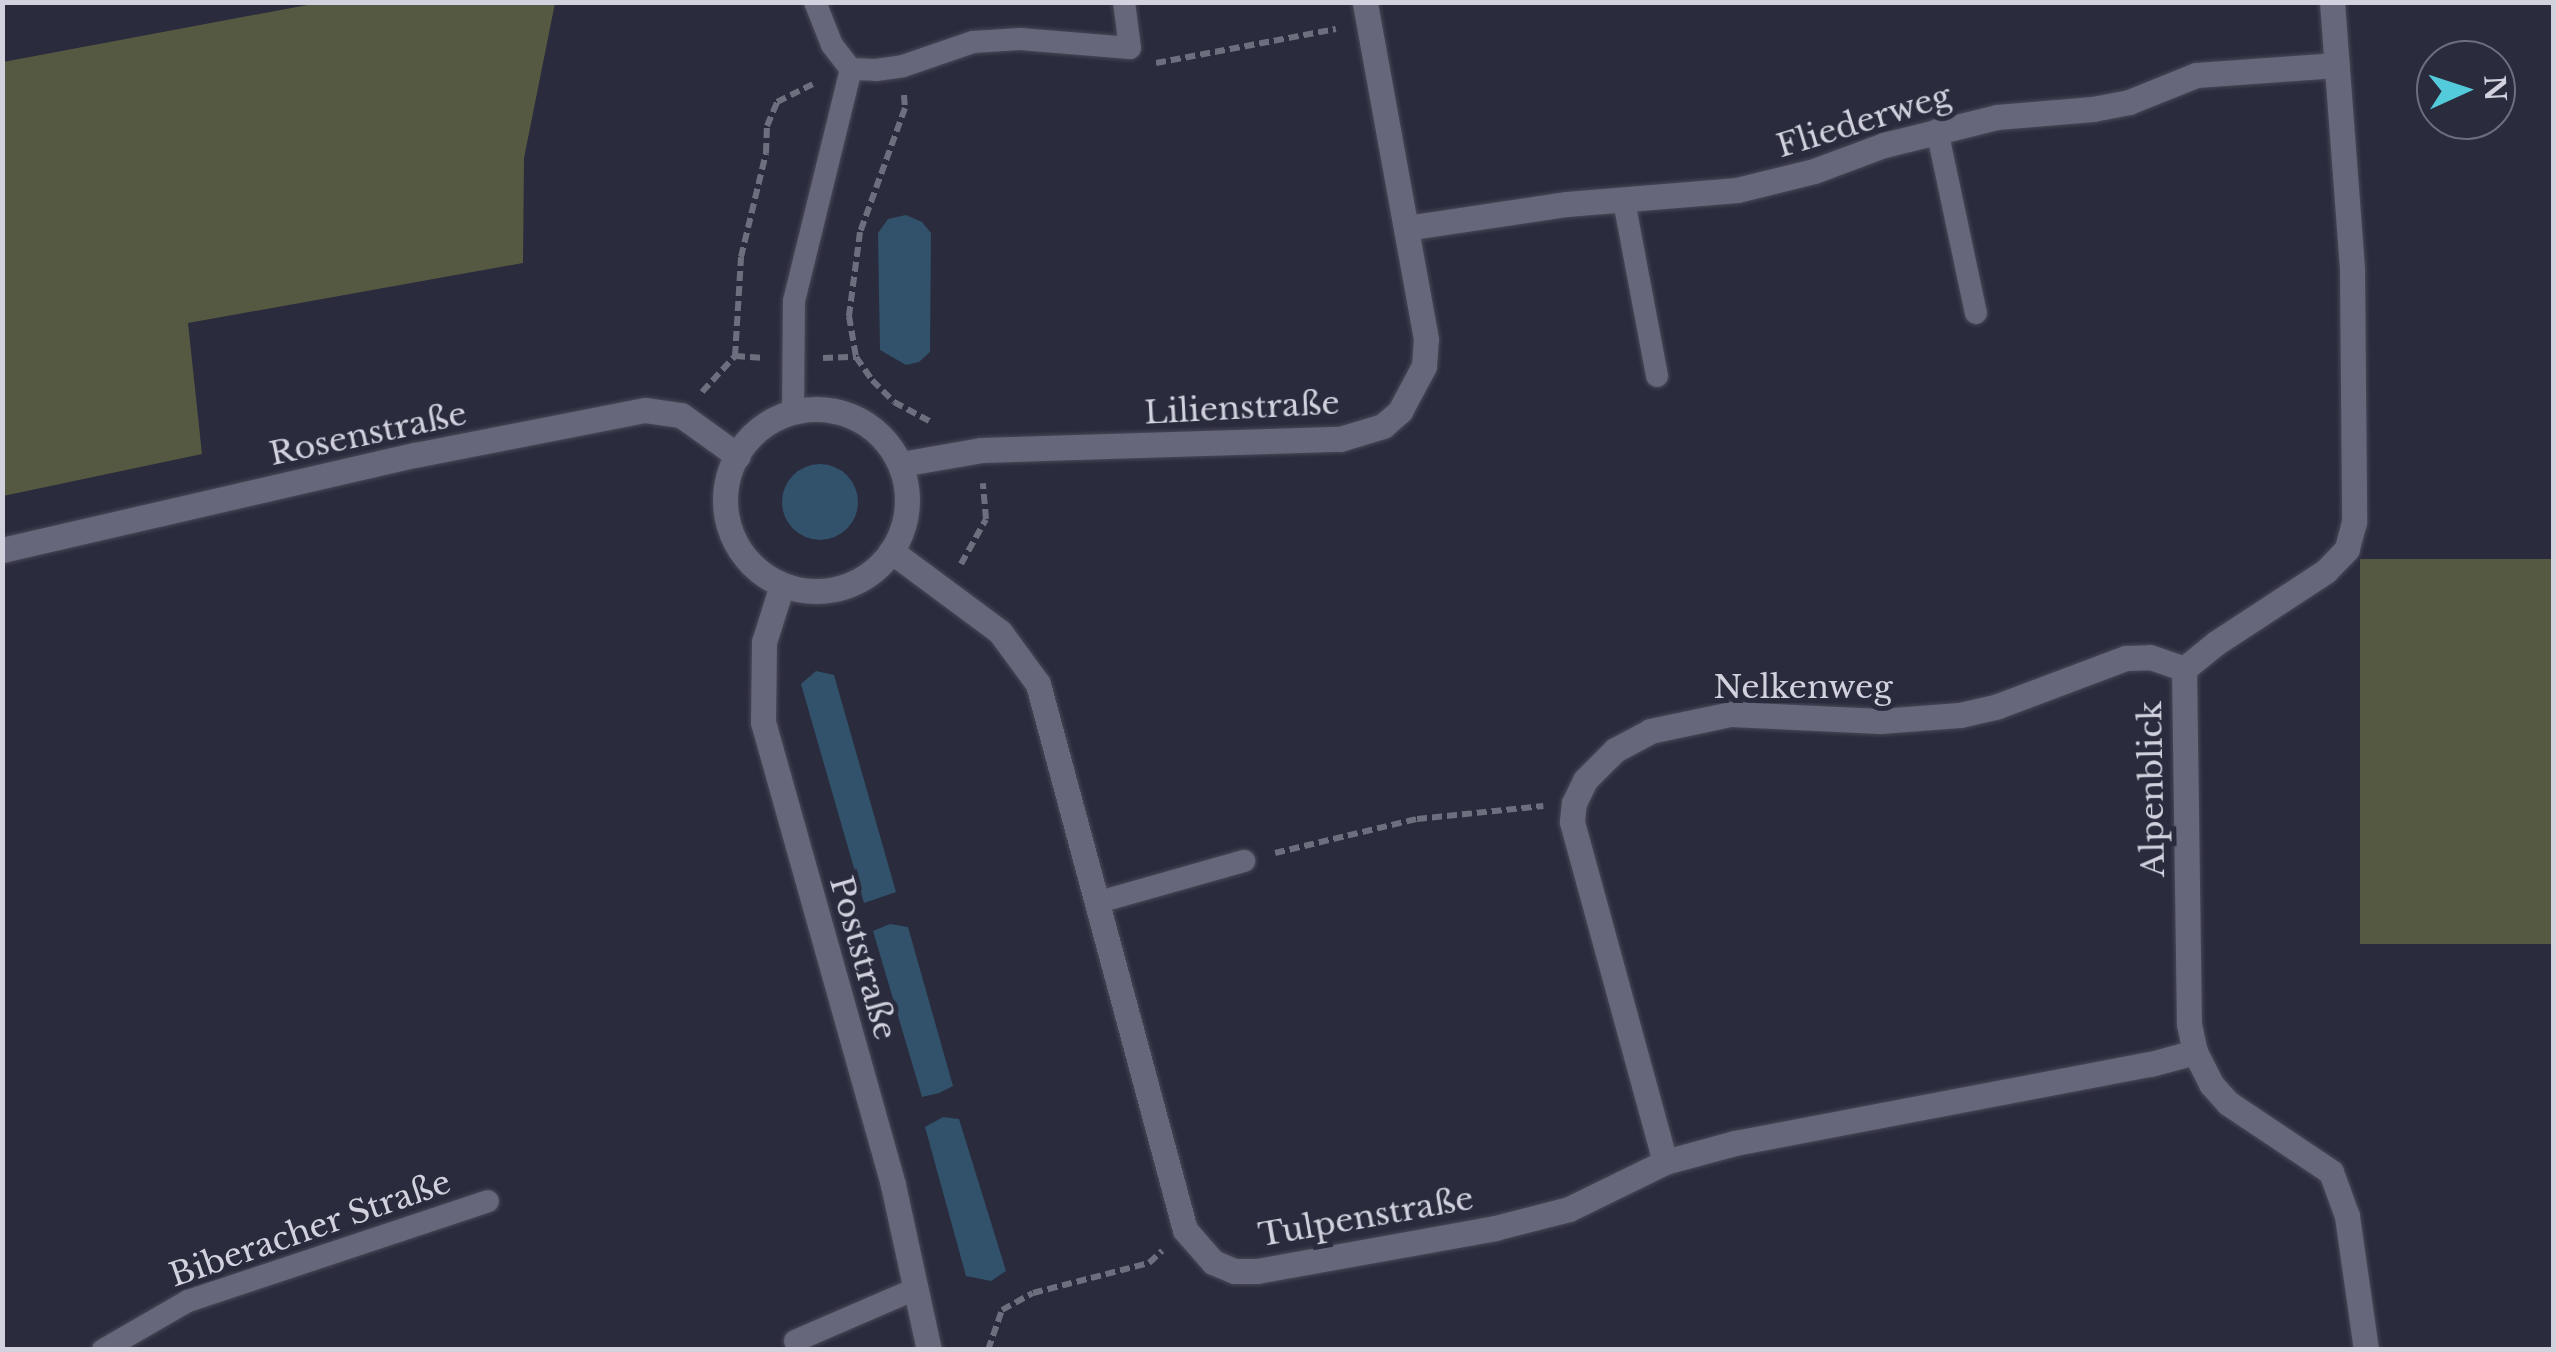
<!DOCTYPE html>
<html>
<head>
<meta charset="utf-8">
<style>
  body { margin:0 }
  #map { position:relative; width:2556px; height:1352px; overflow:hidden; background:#2a2b3d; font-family:"Libre Baskerville",serif }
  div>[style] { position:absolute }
  .green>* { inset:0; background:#565942; transform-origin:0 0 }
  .water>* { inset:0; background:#31526a }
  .round { border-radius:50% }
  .path>* { height:6px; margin-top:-3px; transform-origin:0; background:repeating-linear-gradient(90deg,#6e6f7e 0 10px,transparent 0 15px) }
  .roads { filter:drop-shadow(0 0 2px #484857) drop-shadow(0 0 2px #484857) }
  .lane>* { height:22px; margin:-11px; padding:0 11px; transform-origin:11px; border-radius:11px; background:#66677b }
  .street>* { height:25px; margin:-12.5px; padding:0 12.5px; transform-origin:12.5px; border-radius:12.5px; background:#66677b }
  .street>.ring { margin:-12.5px; padding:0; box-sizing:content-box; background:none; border:25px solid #66677b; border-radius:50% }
  span { translate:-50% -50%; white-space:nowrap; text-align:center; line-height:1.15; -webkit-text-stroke:10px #2a2b3d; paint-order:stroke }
  .street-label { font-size:32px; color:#d1d2de }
  .frame { position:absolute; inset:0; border:5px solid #d1d2de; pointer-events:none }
  .north { position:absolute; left:2416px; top:40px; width:100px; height:100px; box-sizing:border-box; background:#2a2b3d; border:2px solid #6d6e7d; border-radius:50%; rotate:87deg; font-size:28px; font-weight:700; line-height:40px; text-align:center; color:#d1d2de }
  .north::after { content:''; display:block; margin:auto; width:35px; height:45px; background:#53cbdb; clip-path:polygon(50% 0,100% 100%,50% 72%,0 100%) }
</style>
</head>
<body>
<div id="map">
  <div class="green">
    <i style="clip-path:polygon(318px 3px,555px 3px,524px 158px,523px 263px,188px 323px,202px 454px,3px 496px,3px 62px)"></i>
    <i style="left:2553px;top:559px;width:385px;height:193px;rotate:90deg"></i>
  </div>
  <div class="water">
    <i style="clip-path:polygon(906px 215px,922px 222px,931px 233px,930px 352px,919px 362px,906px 365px,880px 350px,878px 233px,888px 219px)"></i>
    <i class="round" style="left:782px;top:464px;width:76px;height:76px"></i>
    <i style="clip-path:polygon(816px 671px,834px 675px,896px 892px,864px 903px,801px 684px)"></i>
    <i style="clip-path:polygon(890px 924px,908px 927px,953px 1086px,939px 1093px,922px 1097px,873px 931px)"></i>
    <i style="clip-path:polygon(943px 1117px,959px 1119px,1006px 1271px,991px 1281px,966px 1276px,925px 1127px)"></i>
  </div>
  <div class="path">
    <i style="left:1156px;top:63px;width:183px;rotate:-10.7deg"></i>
    <i style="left:904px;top:95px;width:13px;rotate:86deg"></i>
    <i style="left:905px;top:108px;width:132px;rotate:109.9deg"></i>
    <i style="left:860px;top:232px;width:85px;rotate:97.5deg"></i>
    <i style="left:849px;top:316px;width:42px;rotate:80.3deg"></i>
    <i style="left:856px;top:357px;width:28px;rotate:55deg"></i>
    <i style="left:872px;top:380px;width:31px;rotate:45deg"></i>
    <i style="left:894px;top:402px;width:42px;rotate:28.4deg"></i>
    <i style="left:735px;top:356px;width:30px;rotate:4deg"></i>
    <i style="left:823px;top:358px;width:33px;rotate:-2deg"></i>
    <i style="left:702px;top:392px;width:49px;rotate:-47.5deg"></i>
    <i style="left:735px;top:356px;width:99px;rotate:-86.5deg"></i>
    <i style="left:741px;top:257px;width:107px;rotate:-76.5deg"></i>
    <i style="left:766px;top:153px;width:27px;rotate:-88deg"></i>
    <i style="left:767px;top:126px;width:26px;rotate:-67deg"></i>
    <i style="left:777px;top:102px;width:40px;rotate:-26.6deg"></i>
    <i style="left:961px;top:564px;width:51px;rotate:-60.9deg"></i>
    <i style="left:986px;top:519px;width:36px;rotate:-95deg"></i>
    <i style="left:1275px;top:853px;width:146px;rotate:-13.5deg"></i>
    <i style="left:1417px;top:819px;width:127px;rotate:-5.9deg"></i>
    <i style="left:988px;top:1350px;width:42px;rotate:-70.7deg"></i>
    <i style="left:1002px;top:1310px;width:35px;rotate:-29deg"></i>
    <i style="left:1033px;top:1293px;width:120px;rotate:-14.5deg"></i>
    <i style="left:1149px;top:1263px;width:18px;rotate:-43deg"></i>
  </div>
  <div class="roads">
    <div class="lane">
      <i style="left:815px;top:2px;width:46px;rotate:68.4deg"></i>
      <i style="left:832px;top:45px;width:31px;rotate:52deg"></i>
      <i style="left:851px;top:69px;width:25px;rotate:2deg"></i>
      <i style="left:876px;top:70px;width:27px;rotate:-8deg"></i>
      <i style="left:903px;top:66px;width:74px;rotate:-18.9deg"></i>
      <i style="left:973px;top:42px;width:47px;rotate:-3.7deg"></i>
      <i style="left:1020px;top:39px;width:110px;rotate:4.7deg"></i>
      <i style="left:1130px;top:48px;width:46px;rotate:-97.4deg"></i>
      <i style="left:1937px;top:130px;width:187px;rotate:78deg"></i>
      <i style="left:1624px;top:201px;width:178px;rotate:79.3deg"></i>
      <i style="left:793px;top:412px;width:111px;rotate:-89.5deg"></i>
      <i style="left:794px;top:301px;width:239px;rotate:-76.2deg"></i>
      <i style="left:1099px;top:902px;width:151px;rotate:-15.8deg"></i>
      <i style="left:795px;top:1341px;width:131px;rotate:-23.4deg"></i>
      <i style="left:103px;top:1350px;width:98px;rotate:-30deg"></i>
      <i style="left:188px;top:1301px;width:316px;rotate:-18.4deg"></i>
    </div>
    <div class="street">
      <i style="left:2332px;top:2px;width:269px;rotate:85.7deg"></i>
      <i style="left:2352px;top:270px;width:252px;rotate:89.5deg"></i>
      <i style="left:2354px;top:522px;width:28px;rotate:105deg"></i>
      <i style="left:2347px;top:549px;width:30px;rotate:134deg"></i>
      <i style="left:2326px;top:571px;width:131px;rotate:146.8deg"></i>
      <i style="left:2216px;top:643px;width:41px;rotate:140.9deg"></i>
      <i style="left:2184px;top:669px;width:355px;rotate:89.2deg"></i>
      <i style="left:2189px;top:1024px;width:29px;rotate:78deg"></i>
      <i style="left:2195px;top:1052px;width:36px;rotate:63deg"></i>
      <i style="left:2211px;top:1084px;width:25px;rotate:48deg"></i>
      <i style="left:2228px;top:1103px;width:124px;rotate:33.8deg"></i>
      <i style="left:2331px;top:1172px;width:47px;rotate:70deg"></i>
      <i style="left:2347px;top:1216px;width:135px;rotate:81.9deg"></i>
      <i style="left:1406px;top:228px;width:163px;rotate:-8.5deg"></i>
      <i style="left:1567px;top:204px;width:171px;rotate:-4.7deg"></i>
      <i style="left:1737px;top:190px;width:79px;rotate:-13.9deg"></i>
      <i style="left:1814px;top:171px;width:75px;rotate:-20.4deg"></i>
      <i style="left:1884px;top:145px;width:116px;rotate:-13.9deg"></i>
      <i style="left:1997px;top:117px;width:96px;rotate:-4.8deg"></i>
      <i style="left:2093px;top:109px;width:37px;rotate:-11deg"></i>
      <i style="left:2129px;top:102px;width:72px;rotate:-21.9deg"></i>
      <i style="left:2196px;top:75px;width:141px;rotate:-4.1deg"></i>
      <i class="ring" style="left:725px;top:409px;width:157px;height:157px"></i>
      <i style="left:901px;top:464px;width:81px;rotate:-9.9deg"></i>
      <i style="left:981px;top:450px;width:359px;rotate:-1.8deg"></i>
      <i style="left:1340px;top:439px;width:45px;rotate:-16.8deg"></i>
      <i style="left:1383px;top:426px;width:23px;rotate:-41deg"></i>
      <i style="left:1400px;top:411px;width:51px;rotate:-61.9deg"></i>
      <i style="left:1424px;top:366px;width:27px;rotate:-86deg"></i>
      <i style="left:1426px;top:339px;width:342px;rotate:-100.3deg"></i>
      <i style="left:2px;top:550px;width:424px;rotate:-13deg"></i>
      <i style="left:415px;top:455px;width:234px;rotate:-11.1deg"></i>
      <i style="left:645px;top:410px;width:36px;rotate:8deg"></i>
      <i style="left:681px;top:415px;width:70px;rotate:35.7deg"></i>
      <i style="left:891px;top:551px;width:136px;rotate:36.6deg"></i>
      <i style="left:1000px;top:632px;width:64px;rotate:53.8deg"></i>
      <i style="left:1038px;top:684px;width:565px;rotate:74.93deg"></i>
      <i style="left:1185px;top:1230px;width:43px;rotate:48.8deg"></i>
      <i style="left:1213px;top:1262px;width:23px;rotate:23deg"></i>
      <i style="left:1234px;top:1271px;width:23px"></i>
      <i style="left:1257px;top:1271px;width:242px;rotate:-10.2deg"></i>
      <i style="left:1495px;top:1228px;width:76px;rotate:-14.4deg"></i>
      <i style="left:1569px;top:1209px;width:107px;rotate:-26.1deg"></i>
      <i style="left:1665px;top:1162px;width:73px;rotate:-15.2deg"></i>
      <i style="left:1735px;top:1143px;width:423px;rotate:-10.8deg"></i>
      <i style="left:2151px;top:1064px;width:46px;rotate:-15.3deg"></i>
      <i style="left:782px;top:585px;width:60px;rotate:107.5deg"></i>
      <i style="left:764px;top:642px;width:80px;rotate:90.7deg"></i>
      <i style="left:763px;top:722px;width:481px;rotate:74.3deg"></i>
      <i style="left:893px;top:1185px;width:169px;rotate:77.7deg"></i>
      <i style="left:1665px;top:1162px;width:353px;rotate:-105.3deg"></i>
      <i style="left:1572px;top:821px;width:18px;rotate:-84deg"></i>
      <i style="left:1574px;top:803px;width:25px;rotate:-64deg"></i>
      <i style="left:1585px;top:780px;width:42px;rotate:-45deg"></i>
      <i style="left:1615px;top:750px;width:40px;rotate:-28deg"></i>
      <i style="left:1650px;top:731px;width:83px;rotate:-11.9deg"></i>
      <i style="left:1731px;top:714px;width:149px;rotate:2.7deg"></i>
      <i style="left:1880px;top:721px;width:80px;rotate:-4.3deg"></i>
      <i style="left:1960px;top:715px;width:39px;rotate:-13deg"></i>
      <i style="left:1998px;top:706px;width:137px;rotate:-20.6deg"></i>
      <i style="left:2126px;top:658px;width:24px;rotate:-2deg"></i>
      <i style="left:2150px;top:657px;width:36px;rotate:19deg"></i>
    </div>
  </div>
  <div class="street-label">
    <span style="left:1864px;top:121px;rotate:-17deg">Fliederweg</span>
    <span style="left:1242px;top:408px;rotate:-3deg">Lilienstraße</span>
    <span style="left:368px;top:434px;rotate:-12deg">Rosenstraße</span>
    <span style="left:1803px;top:687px">Nelkenweg</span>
    <span style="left:2152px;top:789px;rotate:-91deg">Alpenblick</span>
    <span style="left:863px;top:958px;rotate:74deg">Poststraße</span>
    <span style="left:1366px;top:1217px;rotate:-10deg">Tulpenstraße</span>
    <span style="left:310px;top:1229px;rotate:-19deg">Biberacher Straße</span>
  </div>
  <div class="frame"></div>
  <div class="north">N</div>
</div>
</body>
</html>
